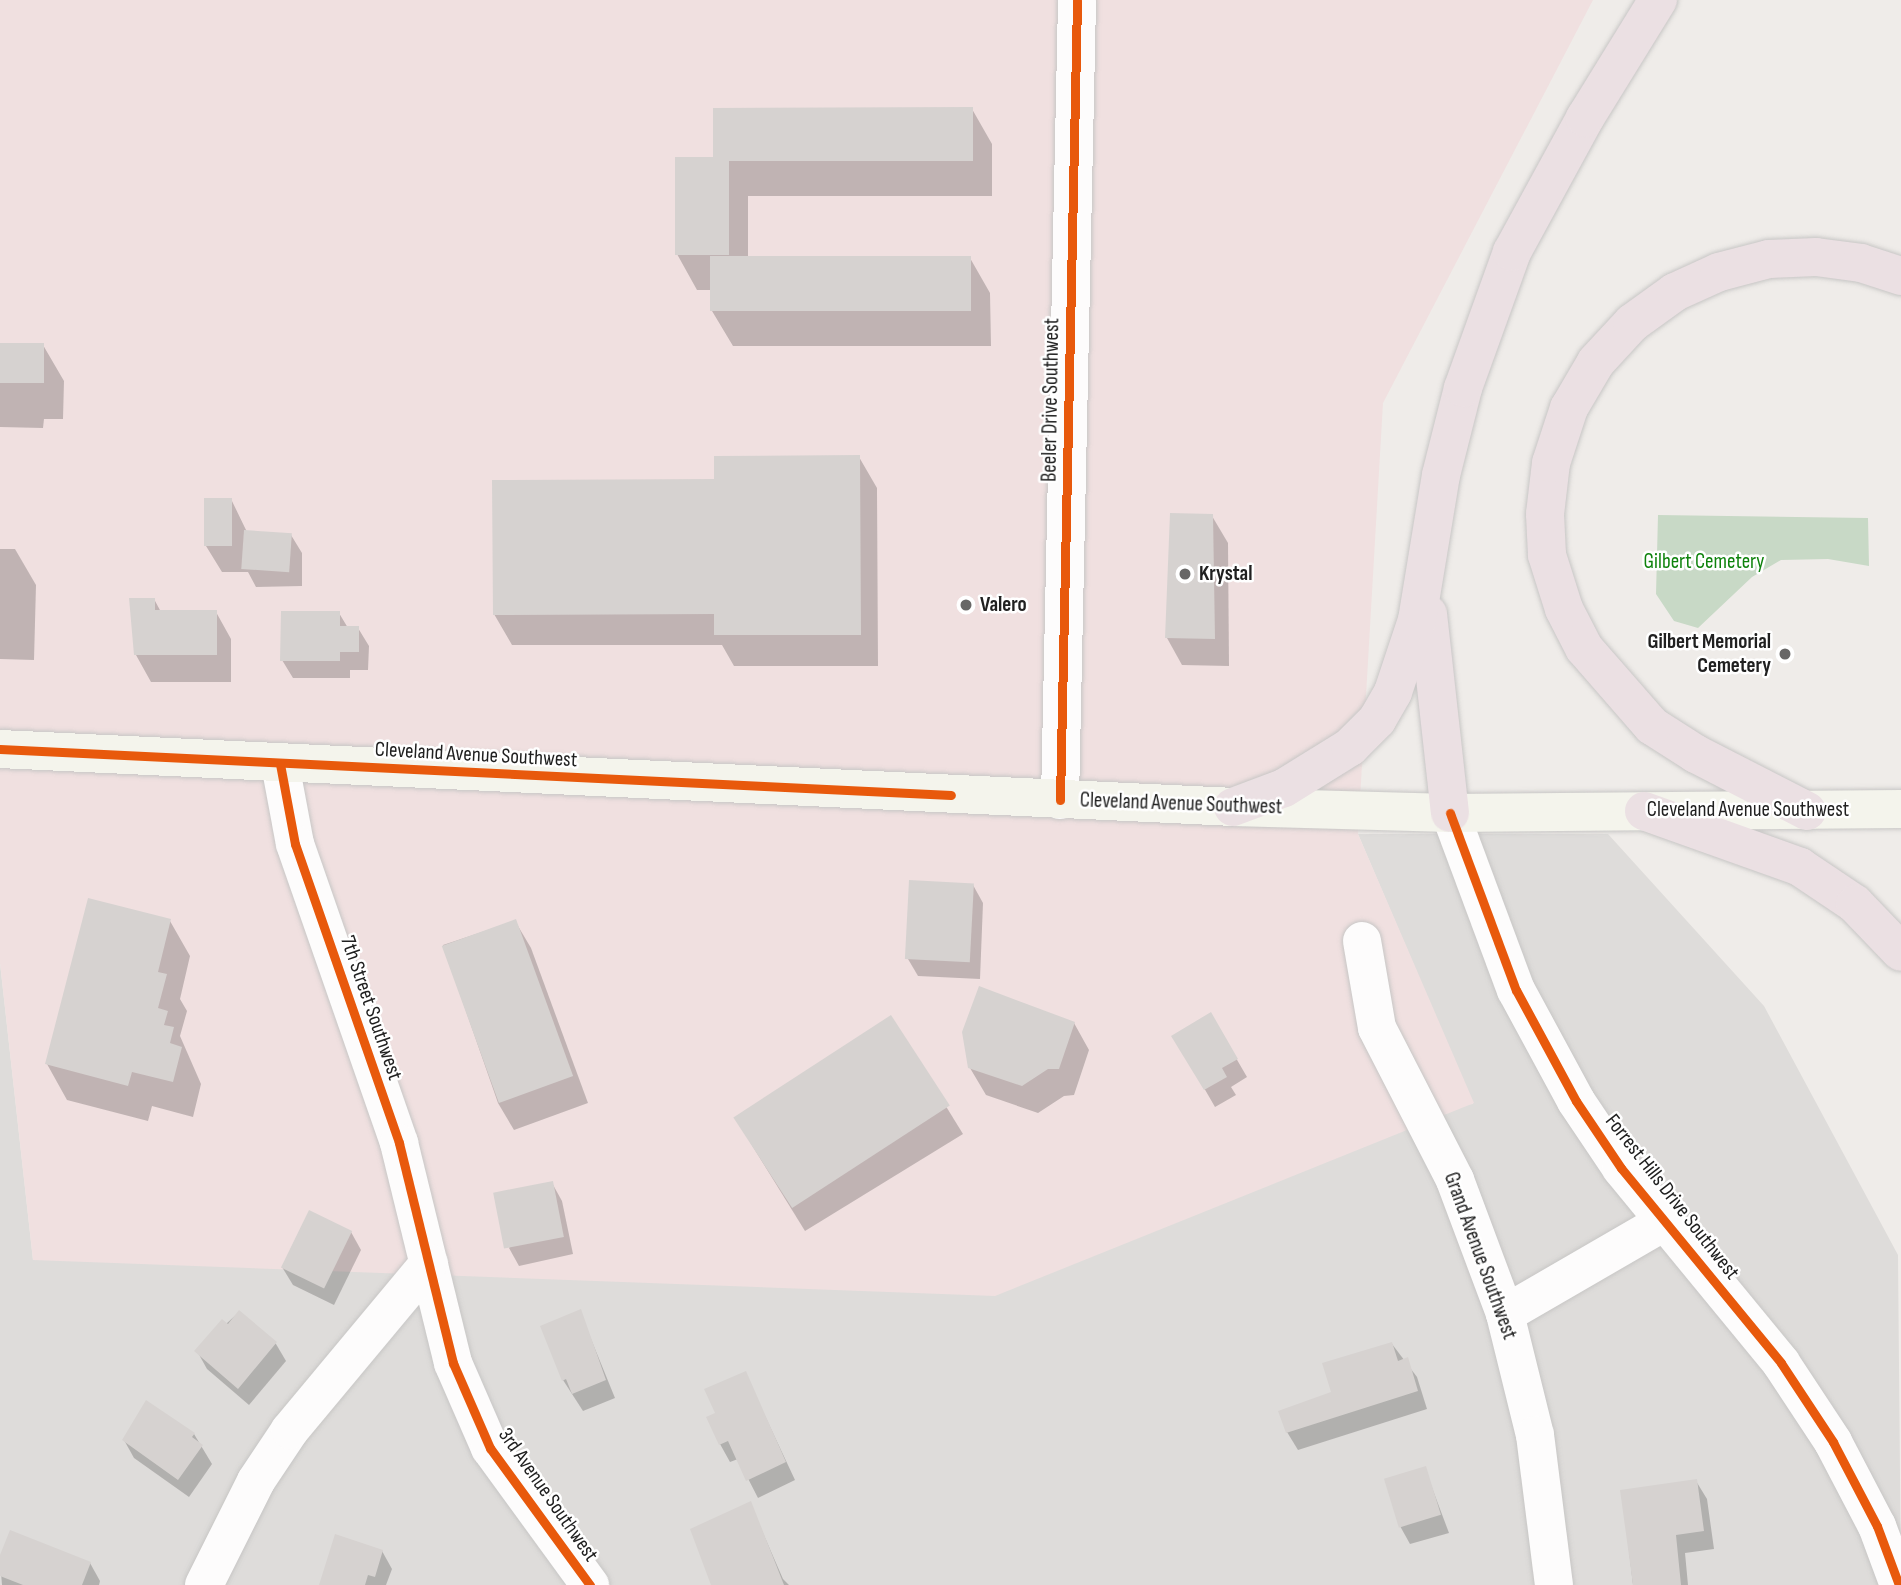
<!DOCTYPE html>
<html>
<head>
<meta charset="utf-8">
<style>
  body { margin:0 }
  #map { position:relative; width:1901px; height:1585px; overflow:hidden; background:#efece9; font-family:"Sofia Sans Condensed",sans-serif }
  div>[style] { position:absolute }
  .residential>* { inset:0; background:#dedcda }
  .commercial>* { inset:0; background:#f0e0e0 }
  .cemetery>* { inset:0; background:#c8d9c6 }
  .shadow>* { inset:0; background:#0003 }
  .building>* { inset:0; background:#d6d2d0; transform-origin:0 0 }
  .roads { filter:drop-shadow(0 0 2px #c7c6c5) drop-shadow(0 0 2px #c7c6c5) }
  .minor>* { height:38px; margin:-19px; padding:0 19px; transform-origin:19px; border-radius:19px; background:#fdfcfc }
  .secondary>* { height:38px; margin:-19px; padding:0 19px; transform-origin:19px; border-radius:19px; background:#f4f4ec }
  .motorway>* { height:38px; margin:-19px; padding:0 19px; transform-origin:19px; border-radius:19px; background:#ebe0e3 }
  .cycleway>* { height:9px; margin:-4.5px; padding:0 4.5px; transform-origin:4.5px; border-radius:4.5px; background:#e8590c }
  .dots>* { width:19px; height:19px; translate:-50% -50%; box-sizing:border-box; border:4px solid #fff; border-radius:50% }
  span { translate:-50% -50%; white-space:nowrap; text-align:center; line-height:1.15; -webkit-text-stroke:5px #fff; paint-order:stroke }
  .street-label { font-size:21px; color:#202020 }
  .park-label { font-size:21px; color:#0d820b }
  .poi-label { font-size:21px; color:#202020; font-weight:700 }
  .left { translate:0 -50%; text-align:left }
  .right { translate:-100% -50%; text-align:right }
</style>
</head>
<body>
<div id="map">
  <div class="residential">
    <i style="clip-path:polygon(1358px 834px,1608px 834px,1764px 1006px,1898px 1255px,1901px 1585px,0 1585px,0 963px,33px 1260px,1473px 1104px)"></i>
  </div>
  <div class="commercial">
    <i style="clip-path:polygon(0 0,1593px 0,1383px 403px,1358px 834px,1474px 1103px,995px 1296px,33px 1260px,0 963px)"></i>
  </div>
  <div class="cemetery">
    <i style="clip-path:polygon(1658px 515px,1868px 518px,1869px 566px,1828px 559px,1781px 560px,1752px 577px,1698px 628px,1674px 621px,1656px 594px)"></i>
  </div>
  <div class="shadow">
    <i style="clip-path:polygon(972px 109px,992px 144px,992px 196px,748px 196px,748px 258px,970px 258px,990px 293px,991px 346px,733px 346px,712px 311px,712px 290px,697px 290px,677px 254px,715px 159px)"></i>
    <i style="clip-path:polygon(0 344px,43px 345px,64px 381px,63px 419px,44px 419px,43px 428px,0 427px)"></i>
    <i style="clip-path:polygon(859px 457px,877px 488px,878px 666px,734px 666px,722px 645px,512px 645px,494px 614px,716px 481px)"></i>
    <i style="clip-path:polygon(231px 499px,247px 532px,291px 535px,302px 553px,302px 586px,256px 587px,248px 572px,222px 572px,206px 546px)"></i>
    <i style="clip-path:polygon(1212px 516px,1228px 543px,1229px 666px,1182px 665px,1167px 638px)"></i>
    <i style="clip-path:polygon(0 549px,15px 549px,36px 585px,34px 660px,0 659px)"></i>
    <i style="clip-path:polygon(154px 599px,161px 612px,216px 612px,231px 639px,231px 682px,151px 682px,136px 655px)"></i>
    <i style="clip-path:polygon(339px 613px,348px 628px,358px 628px,369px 646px,368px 670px,350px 670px,350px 678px,293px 678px,282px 660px)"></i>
    <i style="clip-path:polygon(973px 885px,983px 903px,980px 979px,918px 976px,908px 959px)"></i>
    <i style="clip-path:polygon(170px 921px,190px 956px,180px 999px,187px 1011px,180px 1036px,201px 1084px,193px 1117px,152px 1106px,148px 1121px,67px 1100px,47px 1064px)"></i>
    <i style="clip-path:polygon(515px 921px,531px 948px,588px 1103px,514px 1130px,498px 1103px,443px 945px)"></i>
    <i style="clip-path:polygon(1211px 1015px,1247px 1077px,1231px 1087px,1236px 1095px,1215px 1107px,1174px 1036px)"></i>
    <i style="clip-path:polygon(891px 1017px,963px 1134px,805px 1231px,750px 1142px)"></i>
    <i style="clip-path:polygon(1074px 1023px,1089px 1050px,1074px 1095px,1064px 1096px,1038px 1113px,986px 1095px,970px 1068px)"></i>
    <i style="clip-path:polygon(552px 1183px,562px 1201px,573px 1254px,519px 1266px,509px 1248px)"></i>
    <i style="clip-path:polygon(351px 1232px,361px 1250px,334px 1305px,293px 1285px,282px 1267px)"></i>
    <i style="clip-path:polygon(239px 1312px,276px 1344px,286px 1361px,249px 1405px,207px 1369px,197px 1351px)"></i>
    <i style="clip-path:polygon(580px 1312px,615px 1398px,583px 1411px,563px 1380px,542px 1327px)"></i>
    <i style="clip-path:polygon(1392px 1344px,1417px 1377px,1427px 1409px,1298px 1450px,1287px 1432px)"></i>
    <i style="clip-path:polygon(745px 1373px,795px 1480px,758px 1498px,738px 1459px,730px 1462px,720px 1444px,717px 1414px)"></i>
    <i style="clip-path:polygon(194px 1434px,212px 1464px,189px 1497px,134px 1458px,124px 1440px)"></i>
    <i style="clip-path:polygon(1425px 1469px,1449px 1533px,1410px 1544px,1400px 1526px)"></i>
    <i style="clip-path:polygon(1696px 1481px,1707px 1499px,1714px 1549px,1685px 1553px,1688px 1585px,1633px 1585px,1622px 1491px)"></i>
    <i style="clip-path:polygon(750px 1503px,783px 1579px,789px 1585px,723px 1585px)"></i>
    <i style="clip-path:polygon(382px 1551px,392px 1569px,386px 1585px,320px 1585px)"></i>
    <i style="clip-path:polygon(0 1560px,90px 1563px,100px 1581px,99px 1585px,2px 1585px)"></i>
  </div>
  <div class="building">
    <i style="clip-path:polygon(973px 107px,973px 161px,729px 161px,729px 255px,675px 255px,675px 157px,713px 157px,713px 108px)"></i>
    <i style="left:710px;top:256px;width:261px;height:55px"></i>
    <i style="left:0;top:343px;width:44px;height:40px"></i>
    <i style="clip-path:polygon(860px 455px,861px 635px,714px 635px,714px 614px,493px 615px,492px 480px,714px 479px,714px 456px)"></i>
    <i style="left:204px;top:498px;width:28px;height:48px"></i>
    <i style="clip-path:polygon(1170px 513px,1213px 514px,1215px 639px,1165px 638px)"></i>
    <i style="left:244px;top:530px;width:48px;height:39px;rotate:4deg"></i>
    <i style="clip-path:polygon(129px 598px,155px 598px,155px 610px,217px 610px,217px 655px,134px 655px)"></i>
    <i style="clip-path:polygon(281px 611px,340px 611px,340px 626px,359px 626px,359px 652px,340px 652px,340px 661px,280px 661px)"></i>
    <i style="left:909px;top:880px;width:65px;height:79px;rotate:3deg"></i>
    <i style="clip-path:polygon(88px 898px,171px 919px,158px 972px,167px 974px,158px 1008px,168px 1011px,164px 1025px,174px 1027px,170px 1043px,182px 1047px,173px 1082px,132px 1072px,128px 1086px,45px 1064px)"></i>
    <i style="left:516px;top:919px;width:167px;height:79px;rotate:70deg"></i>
    <i style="clip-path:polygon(979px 986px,1075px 1022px,1059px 1069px,1048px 1069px,1022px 1086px,968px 1068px,962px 1032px)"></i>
    <i style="clip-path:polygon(1211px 1012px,1238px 1059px,1222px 1068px,1227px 1077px,1204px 1090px,1171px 1036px)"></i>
    <i style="left:891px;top:1015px;width:108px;height:188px;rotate:57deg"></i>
    <i style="left:553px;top:1181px;width:57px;height:61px;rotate:79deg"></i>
    <i style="left:309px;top:1210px;width:48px;height:64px;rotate:26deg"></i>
    <i style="clip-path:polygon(581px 1309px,606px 1380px,572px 1394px,566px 1379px,562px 1381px,540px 1326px)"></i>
    <i style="clip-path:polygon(239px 1310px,277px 1342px,238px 1389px,194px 1351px,222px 1319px,228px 1324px)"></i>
    <i style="clip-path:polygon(1392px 1342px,1398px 1361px,1408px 1357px,1418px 1391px,1286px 1433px,1278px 1411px,1331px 1392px,1322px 1363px)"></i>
    <i style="clip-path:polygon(746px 1371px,786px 1462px,746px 1481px,728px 1441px,719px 1445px,706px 1417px,715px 1413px,704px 1389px)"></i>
    <i style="clip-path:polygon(146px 1400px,195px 1433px,192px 1437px,203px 1445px,178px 1480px,122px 1440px)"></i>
    <i style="left:1426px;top:1466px;width:51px;height:44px;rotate:73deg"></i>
    <i style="clip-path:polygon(1697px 1479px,1704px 1531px,1676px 1535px,1681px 1585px,1633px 1585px,1620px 1490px)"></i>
    <i style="clip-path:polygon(751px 1501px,784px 1585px,711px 1585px,690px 1529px)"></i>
    <i style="clip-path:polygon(10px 1530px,91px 1562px,82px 1585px,23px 1585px,0 1576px,0 1555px)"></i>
    <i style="clip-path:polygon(335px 1534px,383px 1550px,375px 1577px,368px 1575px,365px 1585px,319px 1585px)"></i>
  </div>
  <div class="roads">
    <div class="minor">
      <i style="left:280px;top:764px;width:81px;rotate:79.4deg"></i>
      <i style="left:295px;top:844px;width:317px;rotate:70.8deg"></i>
      <i style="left:399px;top:1143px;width:227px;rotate:76.2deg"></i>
      <i style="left:453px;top:1363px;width:93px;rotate:66.5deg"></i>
      <i style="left:490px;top:1448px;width:170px;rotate:53.9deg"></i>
      <i style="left:1060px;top:800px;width:800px;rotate:-88.78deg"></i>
      <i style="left:1450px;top:813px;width:189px;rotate:69.6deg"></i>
      <i style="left:1516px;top:990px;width:126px;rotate:61.6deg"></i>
      <i style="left:1576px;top:1101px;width:81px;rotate:56.1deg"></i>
      <i style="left:1621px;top:1168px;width:252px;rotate:50.6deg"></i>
      <i style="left:1781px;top:1363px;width:95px;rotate:56.6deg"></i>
      <i style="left:1833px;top:1442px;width:95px;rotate:62.4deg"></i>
      <i style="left:1877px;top:1526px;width:63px;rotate:69.6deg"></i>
      <i style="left:1362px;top:941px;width:88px;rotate:80.2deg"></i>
      <i style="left:1377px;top:1028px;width:171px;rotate:62.8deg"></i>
      <i style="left:1455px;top:1180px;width:143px;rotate:69.5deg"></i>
      <i style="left:1505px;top:1314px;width:125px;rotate:76.1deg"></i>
      <i style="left:1535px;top:1435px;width:151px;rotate:82.8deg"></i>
      <i style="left:1505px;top:1314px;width:187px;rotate:-30.1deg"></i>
      <i style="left:204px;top:1585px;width:116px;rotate:-63.4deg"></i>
      <i style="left:256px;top:1481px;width:61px;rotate:-56.3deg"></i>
      <i style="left:290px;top:1430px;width:217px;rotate:-50.2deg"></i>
    </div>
    <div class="secondary">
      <i style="left:0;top:749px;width:1234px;rotate:2.69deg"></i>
      <i style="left:1233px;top:807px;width:217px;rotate:1.6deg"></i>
      <i style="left:1450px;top:813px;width:451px;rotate:-0.5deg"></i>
    </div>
    <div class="motorway">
      <i style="left:1428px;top:614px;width:200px;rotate:83.7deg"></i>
      <i style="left:1233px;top:807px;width:54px;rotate:-20.4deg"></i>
      <i style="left:1284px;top:788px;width:78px;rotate:-31.8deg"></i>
      <i style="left:1350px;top:747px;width:38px;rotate:-45deg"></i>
      <i style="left:1377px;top:720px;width:32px;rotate:-60deg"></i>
      <i style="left:1393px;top:692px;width:76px;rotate:-71.6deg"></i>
      <i style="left:1417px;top:620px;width:147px;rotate:-80.6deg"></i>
      <i style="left:1441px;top:475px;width:90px;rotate:-75.8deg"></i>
      <i style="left:1463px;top:388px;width:145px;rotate:-70.2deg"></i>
      <i style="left:1512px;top:252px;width:153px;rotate:-61.4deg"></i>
      <i style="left:1585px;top:118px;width:139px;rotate:-58.3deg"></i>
      <i style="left:1644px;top:811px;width:166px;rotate:19.7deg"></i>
      <i style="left:1800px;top:867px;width:66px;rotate:33.9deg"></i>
      <i style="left:1855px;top:904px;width:66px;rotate:46.2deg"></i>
      <i style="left:1807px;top:811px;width:125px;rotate:-152.8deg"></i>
      <i style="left:1696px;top:754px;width:52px;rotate:-147.5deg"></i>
      <i style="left:1652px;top:726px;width:103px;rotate:-131.1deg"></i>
      <i style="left:1584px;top:648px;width:44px;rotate:-117.1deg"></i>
      <i style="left:1564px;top:609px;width:57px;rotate:-107.5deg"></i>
      <i style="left:1547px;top:555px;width:41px;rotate:-92.8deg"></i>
      <i style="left:1545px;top:514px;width:51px;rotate:-83.3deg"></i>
      <i style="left:1551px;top:463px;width:58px;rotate:-71.9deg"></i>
      <i style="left:1569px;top:408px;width:53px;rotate:-59.6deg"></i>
      <i style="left:1596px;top:362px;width:53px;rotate:-47.3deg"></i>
      <i style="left:1632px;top:323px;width:53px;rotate:-35.8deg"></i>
      <i style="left:1675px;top:292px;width:48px;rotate:-24.4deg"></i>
      <i style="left:1719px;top:272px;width:52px;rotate:-14.6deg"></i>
      <i style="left:1769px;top:259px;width:47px;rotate:-2.4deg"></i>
      <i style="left:1816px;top:257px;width:45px;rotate:7.6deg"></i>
      <i style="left:1861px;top:263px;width:42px;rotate:18deg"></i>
    </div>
  </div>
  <div class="cycleway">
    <i style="left:0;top:749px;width:952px;rotate:2.77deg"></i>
    <i style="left:280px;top:764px;width:81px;rotate:79.4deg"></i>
    <i style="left:295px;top:844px;width:317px;rotate:70.8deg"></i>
    <i style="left:399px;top:1143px;width:227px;rotate:76.2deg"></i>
    <i style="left:453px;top:1363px;width:93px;rotate:66.5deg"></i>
    <i style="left:490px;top:1448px;width:170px;rotate:53.9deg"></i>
    <i style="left:1060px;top:800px;width:800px;rotate:-88.78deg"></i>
    <i style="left:1450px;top:813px;width:189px;rotate:69.6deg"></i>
    <i style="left:1516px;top:990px;width:126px;rotate:61.6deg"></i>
    <i style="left:1576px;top:1101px;width:81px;rotate:56.1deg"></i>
    <i style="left:1621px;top:1168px;width:252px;rotate:50.6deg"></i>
    <i style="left:1781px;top:1363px;width:95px;rotate:56.6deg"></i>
    <i style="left:1833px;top:1442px;width:95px;rotate:62.4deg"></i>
    <i style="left:1877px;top:1526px;width:63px;rotate:69.6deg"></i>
  </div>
  <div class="dots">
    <i style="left:1185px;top:574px;background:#686766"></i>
    <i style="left:966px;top:605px;background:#686766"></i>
    <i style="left:1785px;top:654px;background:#686766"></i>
  </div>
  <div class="street-label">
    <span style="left:1051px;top:400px;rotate:-89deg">Beeler Drive Southwest</span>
    <span style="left:476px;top:755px;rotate:3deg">Cleveland Avenue Southwest</span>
    <span style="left:1181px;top:804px;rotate:2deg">Cleveland Avenue Southwest</span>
    <span style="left:1748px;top:810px">Cleveland Avenue Southwest</span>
    <span style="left:371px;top:1008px;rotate:71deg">7th Street Southwest</span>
    <span style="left:1672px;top:1197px;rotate:52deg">Forrest Hills Drive Southwest</span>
    <span style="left:1480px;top:1256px;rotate:70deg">Grand Avenue Southwest</span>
    <span style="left:548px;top:1495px;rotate:55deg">3rd Avenue Southwest</span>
  </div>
  <div class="park-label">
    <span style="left:1704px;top:562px">Gilbert Cemetery</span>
  </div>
  <div class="poi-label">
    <span class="left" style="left:1199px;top:574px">Krystal</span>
    <span class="left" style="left:980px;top:605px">Valero</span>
    <span class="right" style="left:1771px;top:654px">Gilbert Memorial<br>Cemetery</span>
  </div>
</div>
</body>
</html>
